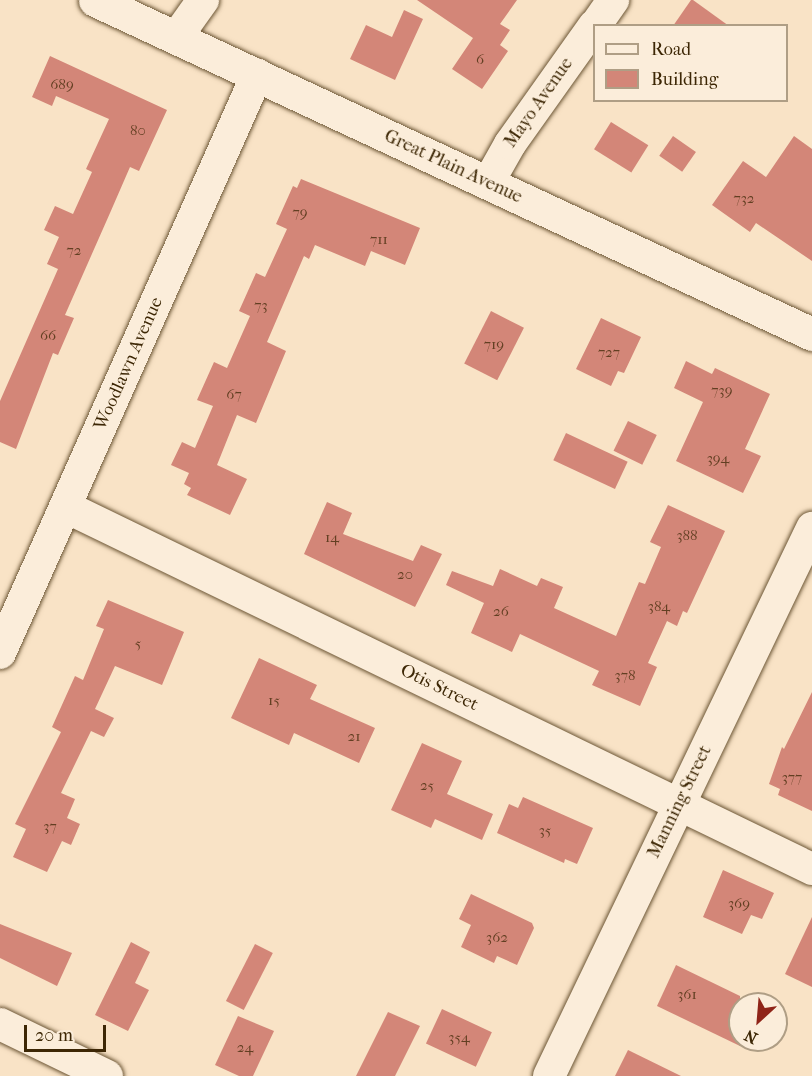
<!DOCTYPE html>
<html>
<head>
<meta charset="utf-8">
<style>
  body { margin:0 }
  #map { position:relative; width:812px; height:1076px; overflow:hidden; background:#f9e3c6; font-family:"IM FELL French Canon",serif }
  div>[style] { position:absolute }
  .building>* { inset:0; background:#d38678; transform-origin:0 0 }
  .roads { filter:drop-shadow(0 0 2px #6c5635) drop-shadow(0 0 2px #6c5635) }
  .street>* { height:32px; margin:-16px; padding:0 16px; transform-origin:16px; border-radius:16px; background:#fbedda }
  .secondary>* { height:33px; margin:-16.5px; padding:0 16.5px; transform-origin:16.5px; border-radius:16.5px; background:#fbedda }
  span { translate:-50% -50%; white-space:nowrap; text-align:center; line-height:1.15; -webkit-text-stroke:4.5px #fbedda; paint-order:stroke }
  .number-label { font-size:15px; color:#623f22 }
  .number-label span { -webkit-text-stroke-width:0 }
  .street-label { font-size:18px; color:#3d2705 }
  .legend { position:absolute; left:593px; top:24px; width:195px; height:78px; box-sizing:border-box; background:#fbedda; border:2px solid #af9e85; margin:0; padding:8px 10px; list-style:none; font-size:18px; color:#3d2705 }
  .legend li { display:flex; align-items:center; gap:12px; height:30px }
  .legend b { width:30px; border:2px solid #af9e85 }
  .north { position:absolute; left:728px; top:992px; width:60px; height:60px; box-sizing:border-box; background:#fbedda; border:2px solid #af9e85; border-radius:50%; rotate:206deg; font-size:16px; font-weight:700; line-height:24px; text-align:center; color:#3d2705 }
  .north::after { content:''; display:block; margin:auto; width:21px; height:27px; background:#8f2418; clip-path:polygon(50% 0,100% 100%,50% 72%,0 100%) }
  .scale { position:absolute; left:24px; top:1025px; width:82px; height:27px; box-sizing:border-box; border:3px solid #3d2705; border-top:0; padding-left:8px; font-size:18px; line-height:21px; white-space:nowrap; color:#3d2705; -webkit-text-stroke:4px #fbedda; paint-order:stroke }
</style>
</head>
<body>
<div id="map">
  <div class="building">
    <i style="clip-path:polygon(417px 0,517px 0,500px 24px,510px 30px,500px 45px,508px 51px,482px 89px,452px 69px,473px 38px)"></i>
    <i style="clip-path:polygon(691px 0,693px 0,729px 26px,673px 26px)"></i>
    <i style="clip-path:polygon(404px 10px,423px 19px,395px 80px,350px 59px,366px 25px,392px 37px)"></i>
    <i style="clip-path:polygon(50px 56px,167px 110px,139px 171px,130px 167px,110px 213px,65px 315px,74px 318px,58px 355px,53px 353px,16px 449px,0 442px,0 401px,58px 269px,47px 264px,59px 237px,44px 230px,55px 206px,73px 214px,92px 172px,86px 169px,109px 119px,56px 96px,52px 106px,32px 97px)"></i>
    <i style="left:611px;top:122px;width:44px;height:32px;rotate:32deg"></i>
    <i style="left:673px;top:136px;width:28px;height:24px;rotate:35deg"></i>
    <i style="clip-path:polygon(794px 136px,812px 149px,812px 261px,756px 223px,750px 232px,712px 205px,743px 161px,766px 177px)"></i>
    <i style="clip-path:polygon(301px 179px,420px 228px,405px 265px,371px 251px,365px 266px,315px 245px,309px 259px,304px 256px,267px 342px,286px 351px,256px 423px,237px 415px,217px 465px,247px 479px,230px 515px,187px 495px,191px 488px,184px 484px,189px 473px,171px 465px,182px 442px,195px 448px,213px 406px,197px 400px,214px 362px,227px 368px,250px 316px,239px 311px,256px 273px,265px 277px,287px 229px,276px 224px,293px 186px,297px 188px)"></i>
    <i style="left:491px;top:311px;width:37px;height:59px;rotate:27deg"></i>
    <i style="clip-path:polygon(601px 318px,641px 337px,624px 373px,618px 371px,611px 386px,576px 369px)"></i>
    <i style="clip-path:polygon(686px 361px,712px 374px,715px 368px,770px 394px,745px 449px,761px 456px,743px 493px,676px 461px,703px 402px,674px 388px)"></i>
    <i style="left:628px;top:421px;width:32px;height:33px;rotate:26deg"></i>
    <i style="left:566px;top:433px;width:68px;height:30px;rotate:25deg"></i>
    <i style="clip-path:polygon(327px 502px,352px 513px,343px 534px,413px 561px,421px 545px,442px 554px,415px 607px,304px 554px)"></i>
    <i style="clip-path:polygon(668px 505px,725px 531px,687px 613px,683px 611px,677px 626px,667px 621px,648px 663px,657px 667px,640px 706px,592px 685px,599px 671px,520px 634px,512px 652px,471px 633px,484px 603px,446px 585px,452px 571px,493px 586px,500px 569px,537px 586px,541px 578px,563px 587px,554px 608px,616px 636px,639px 582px,645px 584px,661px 547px,650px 542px)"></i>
    <i style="clip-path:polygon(108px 600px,184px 632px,162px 685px,115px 666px,95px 709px,114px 718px,104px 737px,91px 731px,61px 793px,75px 799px,67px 818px,80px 824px,71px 845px,62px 841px,47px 872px,13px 857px,26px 829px,15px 824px,61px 732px,52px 727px,75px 676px,83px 680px,104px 629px,96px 626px)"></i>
    <i style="clip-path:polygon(259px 658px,317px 685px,310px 699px,375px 728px,359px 763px,294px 733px,289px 745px,231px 718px)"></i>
    <i style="clip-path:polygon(812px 692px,812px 811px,778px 795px,780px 789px,769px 784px,782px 747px,784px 749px)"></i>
    <i style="clip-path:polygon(422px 743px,462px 761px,447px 794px,493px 814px,482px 840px,435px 819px,431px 828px,391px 810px)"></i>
    <i style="clip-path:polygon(523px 797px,593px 828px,577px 864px,565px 859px,564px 863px,497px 833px,509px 804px,518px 808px)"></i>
    <i style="clip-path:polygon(723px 870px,774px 893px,762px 919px,751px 915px,742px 934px,703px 917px)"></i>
    <i style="clip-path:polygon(471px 894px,532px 923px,534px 928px,517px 965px,497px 956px,494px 963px,461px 947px,471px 925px,459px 919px)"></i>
    <i style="clip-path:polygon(812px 917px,812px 987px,785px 974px)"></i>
    <i style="clip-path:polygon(0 924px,72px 953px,57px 986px,0 958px)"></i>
    <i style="clip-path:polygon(131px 942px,150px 952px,135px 983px,149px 990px,128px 1031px,95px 1015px)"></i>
    <i style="left:255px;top:944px;width:20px;height:64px;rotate:27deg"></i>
    <i style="clip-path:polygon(676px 965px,740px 996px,740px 1046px,657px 1006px)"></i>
    <i style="left:442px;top:1009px;width:55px;height:38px;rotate:25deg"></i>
    <i style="clip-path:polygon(388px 1012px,420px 1026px,395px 1076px,356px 1076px)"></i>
    <i style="clip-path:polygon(238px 1016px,274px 1031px,253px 1076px,239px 1076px,215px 1065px)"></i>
    <i style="clip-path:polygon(628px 1050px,681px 1076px,615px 1076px)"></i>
  </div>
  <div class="roads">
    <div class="street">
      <i style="left:595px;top:26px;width:32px;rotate:-55deg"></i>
      <i style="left:176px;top:38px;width:47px;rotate:-54.6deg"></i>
      <i style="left:488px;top:183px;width:45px;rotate:-60.6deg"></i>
      <i style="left:510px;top:144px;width:145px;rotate:-54.6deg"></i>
      <i style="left:66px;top:507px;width:829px;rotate:25.89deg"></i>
      <i style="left:0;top:653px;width:633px;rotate:-66.03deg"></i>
      <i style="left:0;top:1024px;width:119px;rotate:25.9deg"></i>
      <i style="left:549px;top:1076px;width:608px;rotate:-64.36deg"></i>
    </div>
    <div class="secondary">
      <i style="left:95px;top:0;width:791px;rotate:24.98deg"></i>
    </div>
  </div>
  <div class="number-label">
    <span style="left:480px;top:60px">6</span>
    <span style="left:62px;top:85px">689</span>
    <span style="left:138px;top:131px">80</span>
    <span style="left:744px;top:199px">732</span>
    <span style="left:300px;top:213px">79</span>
    <span style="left:379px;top:240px">711</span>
    <span style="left:74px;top:251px">72</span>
    <span style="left:261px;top:306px">73</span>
    <span style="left:48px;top:336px">66</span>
    <span style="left:494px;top:345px">719</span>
    <span style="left:609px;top:353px">727</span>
    <span style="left:722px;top:391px">739</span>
    <span style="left:234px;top:395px">67</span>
    <span style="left:718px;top:459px">394</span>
    <span style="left:687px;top:536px">388</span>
    <span style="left:332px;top:538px">14</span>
    <span style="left:405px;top:575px">20</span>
    <span style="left:659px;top:607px">384</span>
    <span style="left:501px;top:612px">26</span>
    <span style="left:138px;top:644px">5</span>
    <span style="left:625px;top:676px">378</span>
    <span style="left:274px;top:701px">15</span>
    <span style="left:354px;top:737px">21</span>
    <span style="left:792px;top:778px">377</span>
    <span style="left:427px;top:786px">25</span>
    <span style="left:50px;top:827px">37</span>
    <span style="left:545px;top:831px">35</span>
    <span style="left:739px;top:904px">369</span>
    <span style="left:497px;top:938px">362</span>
    <span style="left:687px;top:995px">361</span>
    <span style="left:459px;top:1038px">354</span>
    <span style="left:245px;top:1048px">24</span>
  </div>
  <div class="street-label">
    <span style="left:539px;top:103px;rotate:-55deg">Mayo Avenue</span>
    <span style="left:453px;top:167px;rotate:25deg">Great Plain Avenue</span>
    <span style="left:129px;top:364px;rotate:-66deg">Woodlawn Avenue</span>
    <span style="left:439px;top:688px;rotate:26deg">Otis Street</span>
    <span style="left:680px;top:802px;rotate:-64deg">Manning Street</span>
  </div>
  <ul class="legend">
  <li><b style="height:8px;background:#fbedda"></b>Road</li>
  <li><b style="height:16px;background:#d38678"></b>Building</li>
  </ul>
  <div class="north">N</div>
  <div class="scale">20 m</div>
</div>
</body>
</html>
